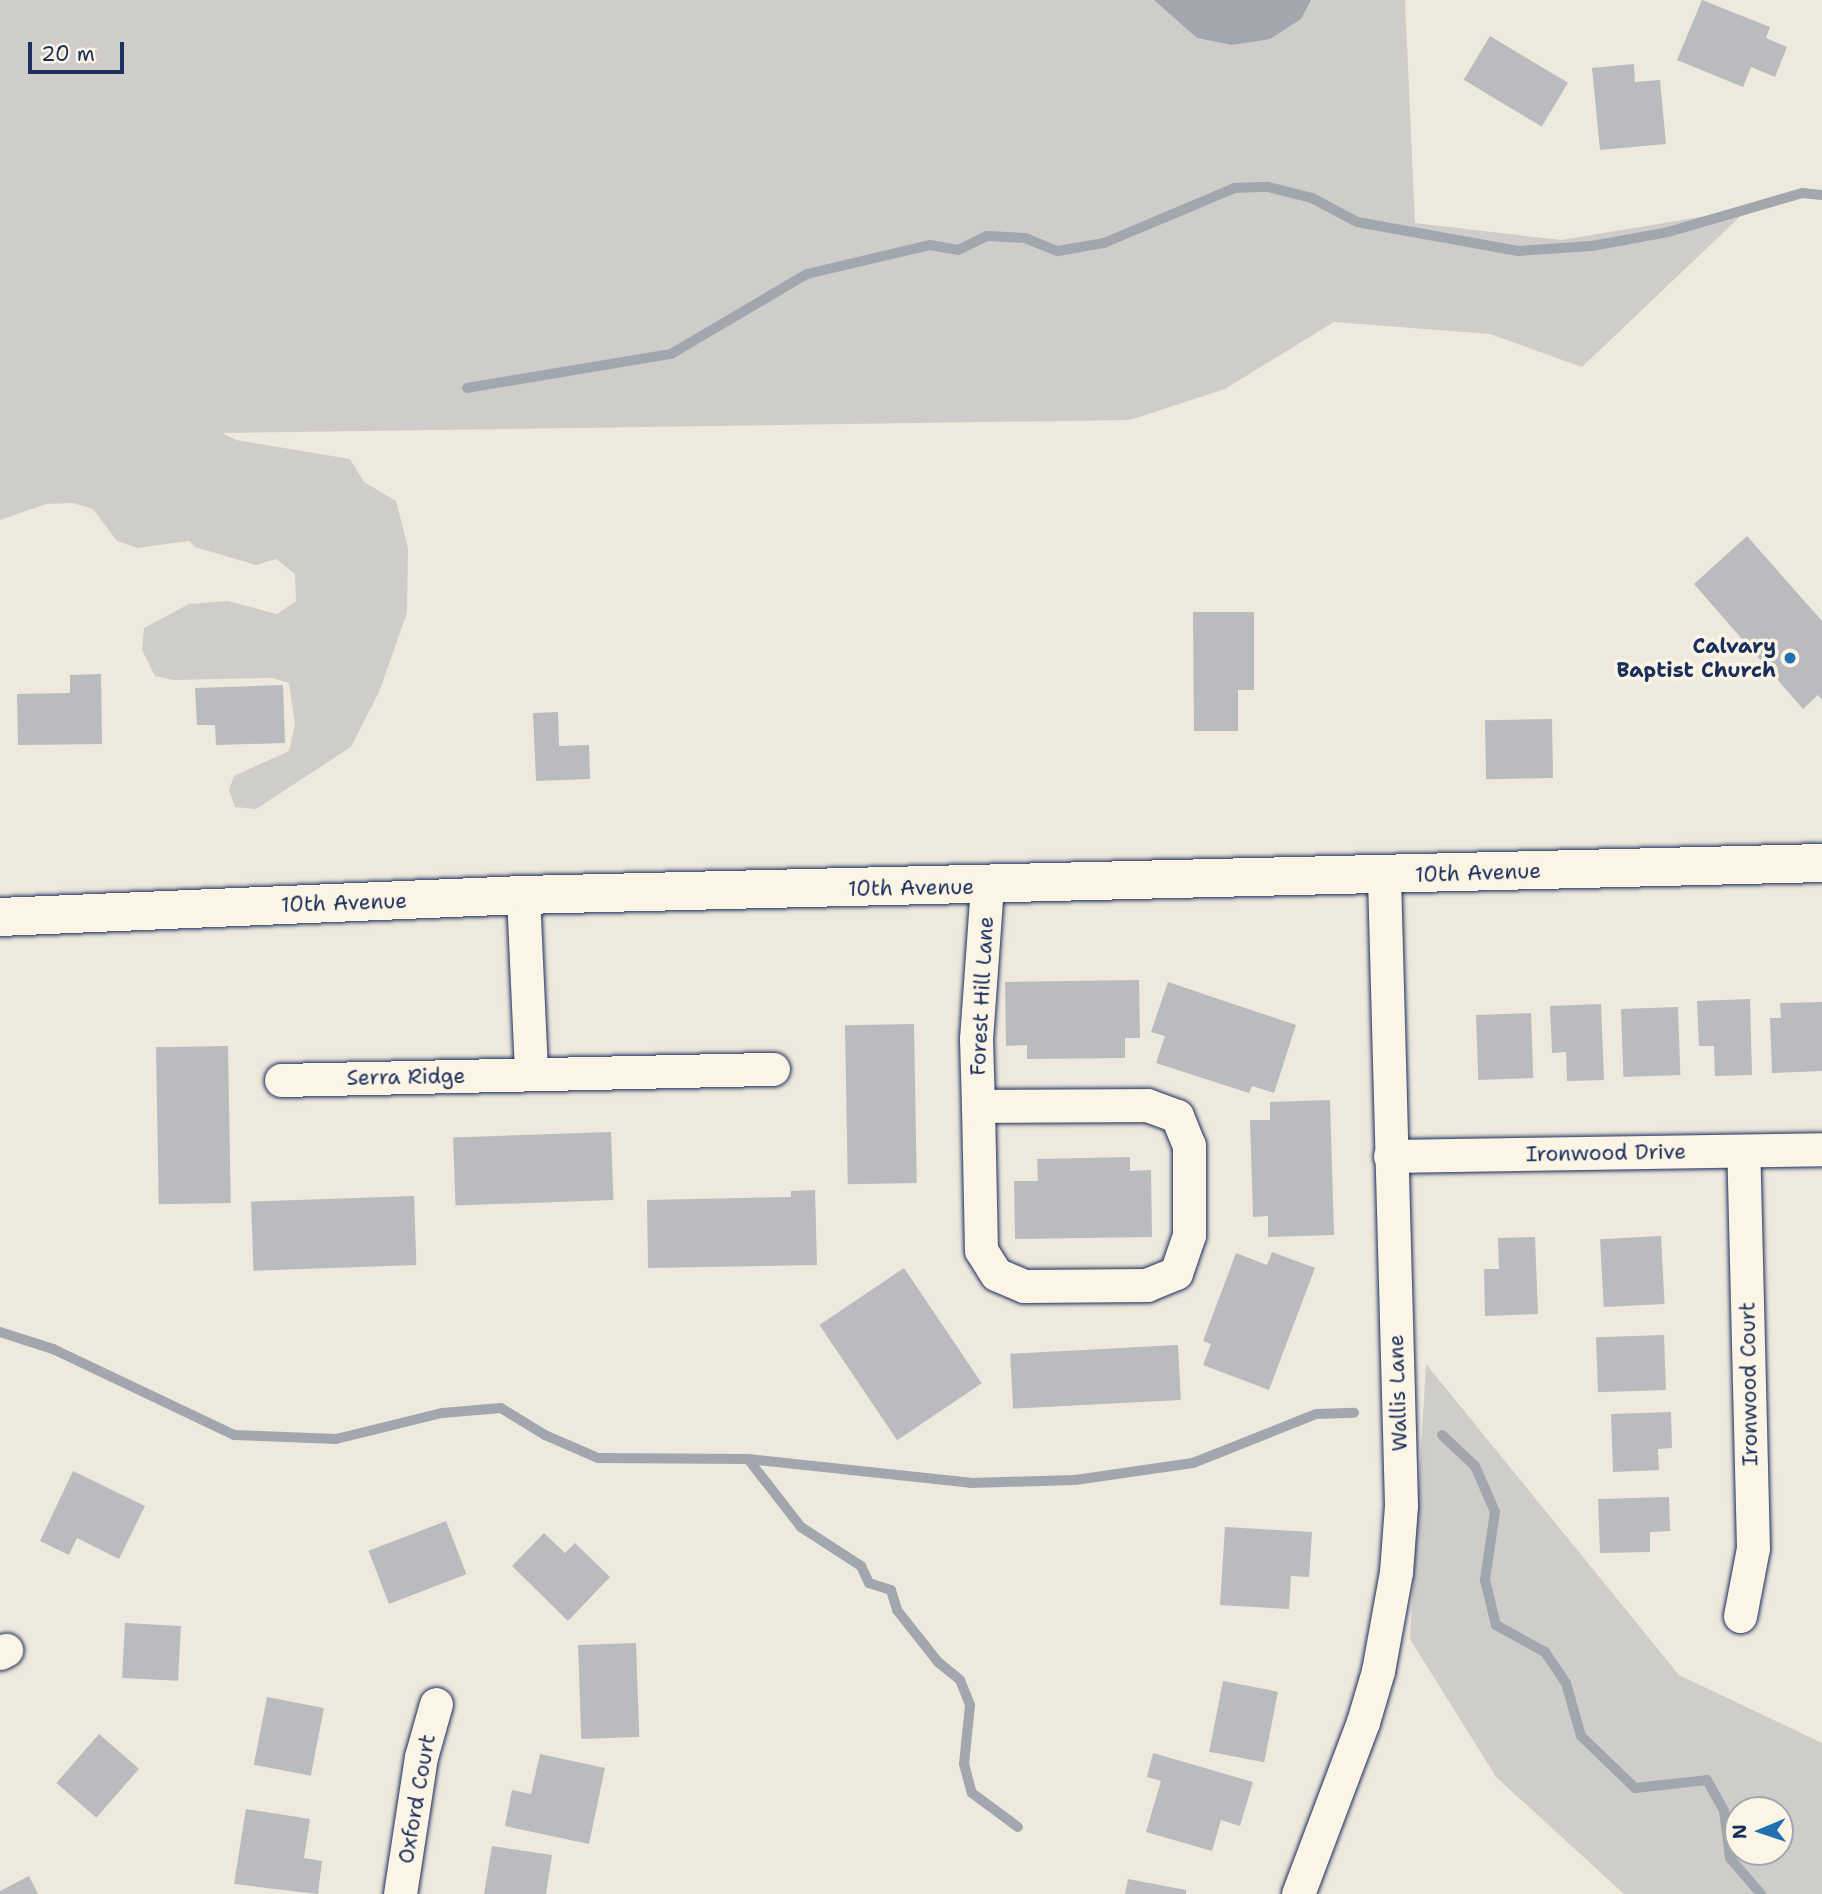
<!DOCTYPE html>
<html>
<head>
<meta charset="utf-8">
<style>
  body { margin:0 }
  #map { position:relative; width:1822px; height:1894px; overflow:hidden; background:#eee9dd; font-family:"Shantell Sans",sans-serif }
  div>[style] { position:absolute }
  .green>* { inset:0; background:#cfcdca }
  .water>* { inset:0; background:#a2a7af }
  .stream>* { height:10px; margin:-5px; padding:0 5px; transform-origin:5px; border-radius:5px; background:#a2a7af }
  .building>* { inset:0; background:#babbbe; transform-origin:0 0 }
  .roads { filter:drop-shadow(0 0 2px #1b2f5e) drop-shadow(0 0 2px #1b2f5e) }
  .minor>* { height:33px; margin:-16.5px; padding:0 16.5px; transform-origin:16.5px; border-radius:16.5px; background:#fcf5e5 }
  .tertiary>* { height:38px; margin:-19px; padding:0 19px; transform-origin:19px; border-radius:19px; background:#fcf5e5 }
  .dots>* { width:19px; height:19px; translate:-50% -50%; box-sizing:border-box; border:4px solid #fcf5e5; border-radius:50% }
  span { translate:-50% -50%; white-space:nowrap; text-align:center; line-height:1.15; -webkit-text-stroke:7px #fcf5e5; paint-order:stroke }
  .poi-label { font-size:21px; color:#1b2f5e; font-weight:700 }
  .right { translate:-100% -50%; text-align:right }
  .street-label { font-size:21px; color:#1b2f5e }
  .north { position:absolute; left:1724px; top:1796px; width:70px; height:70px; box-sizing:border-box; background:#fcf5e5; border:2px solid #a2a6af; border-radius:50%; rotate:268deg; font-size:19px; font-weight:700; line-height:28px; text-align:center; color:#1b2f5e }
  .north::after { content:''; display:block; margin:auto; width:24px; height:32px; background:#1f6fb2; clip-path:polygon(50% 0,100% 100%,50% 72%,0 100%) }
  .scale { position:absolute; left:28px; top:42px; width:96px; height:32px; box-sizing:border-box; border:4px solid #1b2f5e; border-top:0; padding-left:9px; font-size:21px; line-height:24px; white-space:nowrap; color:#1b2f5e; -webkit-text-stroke:5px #fcf5e5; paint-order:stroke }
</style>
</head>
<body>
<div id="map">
  <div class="green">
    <i style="clip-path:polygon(0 0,1405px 0,1415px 223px,1561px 240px,1748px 209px,1582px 367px,1490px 334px,1334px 322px,1225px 389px,1130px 420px,222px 433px,236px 440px,350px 459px,364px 482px,396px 501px,408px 548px,407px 613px,379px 692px,351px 747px,256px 809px,235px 807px,229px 790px,234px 776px,289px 751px,295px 725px,289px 683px,272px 678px,173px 680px,155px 676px,142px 650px,144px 628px,189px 604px,228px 601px,277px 614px,296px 601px,295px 574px,276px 559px,256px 565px,195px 547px,189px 541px,137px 548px,117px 541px,93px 509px,73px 503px,46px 504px,0 520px)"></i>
    <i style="clip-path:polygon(evenodd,1426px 1364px,1679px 1675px,1822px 1743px,1822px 1894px,1624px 1894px,1496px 1777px,1410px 1639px,1426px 1364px,1738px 1810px,1780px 1810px,1780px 1852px,1738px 1852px,1738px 1810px)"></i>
  </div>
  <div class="water">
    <i style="clip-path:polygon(1154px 0,1311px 0,1301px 19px,1270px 39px,1232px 45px,1197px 38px)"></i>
  </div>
  <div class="stream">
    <i style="left:467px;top:388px;width:207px;rotate:-9.5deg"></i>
    <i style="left:671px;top:354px;width:158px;rotate:-30.5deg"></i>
    <i style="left:807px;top:274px;width:126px;rotate:-13.3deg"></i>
    <i style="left:930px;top:245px;width:28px;rotate:10deg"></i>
    <i style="left:958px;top:250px;width:32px;rotate:-26deg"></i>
    <i style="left:987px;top:236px;width:38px;rotate:3deg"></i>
    <i style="left:1025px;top:238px;width:35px;rotate:22deg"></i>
    <i style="left:1058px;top:251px;width:47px;rotate:-9.9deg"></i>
    <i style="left:1104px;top:243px;width:142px;rotate:-22.8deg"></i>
    <i style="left:1235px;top:188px;width:33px;rotate:-2deg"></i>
    <i style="left:1268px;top:187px;width:45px;rotate:14deg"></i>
    <i style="left:1312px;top:198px;width:51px;rotate:28.1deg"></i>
    <i style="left:1357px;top:222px;width:164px;rotate:10.2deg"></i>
    <i style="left:1518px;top:251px;width:74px;rotate:-3.9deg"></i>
    <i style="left:1592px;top:246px;width:77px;rotate:-10.4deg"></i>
    <i style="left:1668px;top:232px;width:140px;rotate:-16.2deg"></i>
    <i style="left:1802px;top:193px;width:20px;rotate:6deg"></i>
    <i style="left:0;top:1332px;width:56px;rotate:17.8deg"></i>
    <i style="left:53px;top:1349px;width:200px;rotate:25.4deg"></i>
    <i style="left:234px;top:1435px;width:102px;rotate:2.2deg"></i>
    <i style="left:336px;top:1439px;width:109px;rotate:-13.8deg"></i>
    <i style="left:442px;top:1413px;width:59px;rotate:-4.8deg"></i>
    <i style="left:501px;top:1408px;width:52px;rotate:31.5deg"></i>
    <i style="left:545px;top:1435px;width:58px;rotate:23.5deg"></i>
    <i style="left:598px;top:1458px;width:150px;rotate:0.4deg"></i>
    <i style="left:748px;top:1459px;width:224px;rotate:6.1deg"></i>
    <i style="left:971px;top:1483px;width:104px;rotate:-1.7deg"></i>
    <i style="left:1075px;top:1480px;width:119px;rotate:-8.2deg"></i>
    <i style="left:1193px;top:1463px;width:132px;rotate:-21.7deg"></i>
    <i style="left:1316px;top:1414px;width:38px;rotate:-2deg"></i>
    <i style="left:1442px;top:1435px;width:45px;rotate:43.2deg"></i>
    <i style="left:1475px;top:1466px;width:50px;rotate:66.5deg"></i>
    <i style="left:1495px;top:1512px;width:69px;rotate:98.4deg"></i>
    <i style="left:1485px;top:1580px;width:46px;rotate:76.3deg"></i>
    <i style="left:1496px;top:1625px;width:56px;rotate:28.9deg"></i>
    <i style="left:1545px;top:1652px;width:37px;rotate:56deg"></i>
    <i style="left:1566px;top:1683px;width:55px;rotate:74.2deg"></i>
    <i style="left:1581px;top:1736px;width:75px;rotate:43.9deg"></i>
    <i style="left:1635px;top:1788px;width:72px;rotate:-6.3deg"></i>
    <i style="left:1707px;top:1780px;width:35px;rotate:61deg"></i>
    <i style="left:1724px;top:1811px;width:47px;rotate:82.7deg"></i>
    <i style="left:1730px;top:1858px;width:48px;rotate:49.3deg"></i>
    <i style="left:748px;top:1459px;width:86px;rotate:52.1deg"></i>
    <i style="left:801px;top:1527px;width:72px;rotate:33deg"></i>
    <i style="left:861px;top:1566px;width:19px;rotate:65deg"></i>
    <i style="left:869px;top:1583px;width:23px;rotate:18deg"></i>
    <i style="left:891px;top:1590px;width:21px;rotate:73deg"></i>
    <i style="left:897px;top:1610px;width:66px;rotate:51.7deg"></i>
    <i style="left:938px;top:1662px;width:28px;rotate:39deg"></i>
    <i style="left:960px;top:1680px;width:27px;rotate:68deg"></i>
    <i style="left:970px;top:1705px;width:59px;rotate:95.8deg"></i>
    <i style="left:964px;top:1764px;width:30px;rotate:75deg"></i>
    <i style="left:972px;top:1793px;width:57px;rotate:36.5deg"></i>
  </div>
  <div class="building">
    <i style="clip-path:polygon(1702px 0,1770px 27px,1766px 38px,1787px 47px,1775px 77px,1751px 67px,1743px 87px,1677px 60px)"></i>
    <i style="left:1490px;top:36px;width:91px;height:51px;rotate:31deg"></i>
    <i style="clip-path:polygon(1634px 64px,1635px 82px,1660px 80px,1666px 144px,1600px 150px,1592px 68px)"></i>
    <i style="clip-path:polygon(1747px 536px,1822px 621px,1822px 700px,1818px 695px,1803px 709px,1694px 584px)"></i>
    <i style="clip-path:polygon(1193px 612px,1254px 612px,1254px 690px,1238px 690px,1238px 731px,1194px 731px)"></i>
    <i style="clip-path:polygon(101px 674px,102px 744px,18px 745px,17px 694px,70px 693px,70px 675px)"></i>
    <i style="clip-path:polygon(283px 685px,285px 743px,216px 745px,215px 725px,197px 725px,195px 688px)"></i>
    <i style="clip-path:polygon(558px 712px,559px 746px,589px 745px,590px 779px,536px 781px,533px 713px)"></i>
    <i style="left:1552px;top:719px;width:59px;height:67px;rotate:89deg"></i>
    <i style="clip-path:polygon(1139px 980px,1140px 1038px,1125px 1038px,1125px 1058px,1027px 1059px,1027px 1045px,1006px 1046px,1005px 982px)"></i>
    <i style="clip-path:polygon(1168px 982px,1296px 1025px,1274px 1093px,1252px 1086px,1249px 1093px,1156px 1063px,1165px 1036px,1151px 1032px)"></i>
    <i style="clip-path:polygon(1750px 999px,1752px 1075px,1715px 1076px,1714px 1046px,1699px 1046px,1697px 1001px)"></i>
    <i style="clip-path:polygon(1822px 1002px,1822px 1071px,1772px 1073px,1770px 1018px,1781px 1018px,1780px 1003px)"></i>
    <i style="clip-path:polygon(1601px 1004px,1604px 1080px,1567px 1081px,1566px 1052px,1552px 1053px,1550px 1006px)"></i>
    <i style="left:1678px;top:1007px;width:68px;height:57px;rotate:88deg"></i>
    <i style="left:1531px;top:1013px;width:65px;height:55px;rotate:88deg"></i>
    <i style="left:914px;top:1024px;width:159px;height:69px;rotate:89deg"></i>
    <i style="left:228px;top:1046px;width:157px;height:72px;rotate:89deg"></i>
    <i style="clip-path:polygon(1330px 1100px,1334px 1235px,1268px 1237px,1268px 1216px,1253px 1217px,1250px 1120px,1270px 1120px,1270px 1102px)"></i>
    <i style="left:611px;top:1132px;width:68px;height:158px;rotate:88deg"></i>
    <i style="clip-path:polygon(1130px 1157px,1130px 1171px,1151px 1170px,1152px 1237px,1015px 1239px,1014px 1181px,1038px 1181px,1037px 1159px)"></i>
    <i style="clip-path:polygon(815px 1190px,817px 1265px,648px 1268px,647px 1200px,791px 1197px,791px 1191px)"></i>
    <i style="left:414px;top:1196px;width:69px;height:163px;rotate:88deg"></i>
    <i style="left:1661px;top:1236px;width:68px;height:61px;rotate:87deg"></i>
    <i style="clip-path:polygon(1535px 1237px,1538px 1314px,1485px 1316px,1484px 1269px,1499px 1269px,1498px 1238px)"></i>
    <i style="clip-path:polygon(1272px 1252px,1315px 1268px,1269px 1390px,1203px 1365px,1211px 1344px,1203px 1341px,1236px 1253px,1267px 1265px)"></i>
    <i style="left:904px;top:1268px;width:139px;height:102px;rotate:56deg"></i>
    <i style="left:1664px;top:1335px;width:55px;height:68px;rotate:88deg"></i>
    <i style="left:1178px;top:1345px;width:55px;height:168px;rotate:87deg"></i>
    <i style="clip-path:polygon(1671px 1412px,1672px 1448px,1658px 1449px,1659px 1470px,1613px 1472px,1611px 1414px)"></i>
    <i style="clip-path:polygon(73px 1471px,145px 1506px,119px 1559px,77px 1538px,69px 1555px,40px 1541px)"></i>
    <i style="clip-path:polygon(1669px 1497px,1670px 1531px,1650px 1532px,1650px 1552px,1600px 1553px,1598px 1499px)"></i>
    <i style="left:446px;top:1521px;width:57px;height:83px;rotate:69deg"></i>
    <i style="clip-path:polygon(1225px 1527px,1312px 1532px,1309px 1577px,1291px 1576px,1289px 1609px,1220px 1605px)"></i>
    <i style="clip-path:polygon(544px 1533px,565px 1553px,575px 1543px,610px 1577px,568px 1621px,512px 1566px)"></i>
    <i style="left:125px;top:1623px;width:56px;height:55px;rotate:3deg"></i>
    <i style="left:636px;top:1643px;width:94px;height:58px;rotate:88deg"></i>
    <i style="left:1223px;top:1681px;width:56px;height:72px;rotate:11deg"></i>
    <i style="left:267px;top:1697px;width:58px;height:69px;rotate:11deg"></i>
    <i style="left:99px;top:1734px;width:53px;height:65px;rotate:41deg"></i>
    <i style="clip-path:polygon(1153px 1753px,1253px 1782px,1240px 1826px,1221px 1820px,1212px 1851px,1146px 1832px,1161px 1781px,1147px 1777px)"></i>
    <i style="clip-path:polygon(540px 1754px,605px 1768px,589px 1844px,505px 1826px,512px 1790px,531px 1794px)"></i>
    <i style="clip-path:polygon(246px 1809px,310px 1819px,304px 1858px,322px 1861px,318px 1894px,234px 1884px)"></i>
    <i style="clip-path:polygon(492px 1846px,552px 1855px,546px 1894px,484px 1894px)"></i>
    <i style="clip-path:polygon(29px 1876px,38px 1894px,0 1894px,0 1891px)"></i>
    <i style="clip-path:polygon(1128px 1879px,1186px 1890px,1186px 1894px,1125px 1894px)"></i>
  </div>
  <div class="roads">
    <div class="minor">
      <i style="left:523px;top:895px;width:179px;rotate:87.4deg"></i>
      <i style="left:281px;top:1080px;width:492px;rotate:-1.3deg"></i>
      <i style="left:1147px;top:1105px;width:32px;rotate:20deg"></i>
      <i style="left:1177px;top:1116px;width:31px;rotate:68deg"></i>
      <i style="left:1189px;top:1145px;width:90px;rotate:90deg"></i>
      <i style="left:1189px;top:1235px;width:40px;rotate:108.9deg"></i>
      <i style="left:1176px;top:1273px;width:31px;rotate:158deg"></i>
      <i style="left:1147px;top:1285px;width:123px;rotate:179.5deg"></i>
      <i style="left:1024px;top:1286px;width:30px;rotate:-157deg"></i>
      <i style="left:996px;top:1274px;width:28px;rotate:-122deg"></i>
      <i style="left:981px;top:1250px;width:144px;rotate:-91.2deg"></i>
      <i style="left:978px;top:1106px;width:169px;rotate:-0.3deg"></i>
      <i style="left:978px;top:1106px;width:67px;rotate:-91.7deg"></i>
      <i style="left:976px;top:1039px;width:153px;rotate:-85.9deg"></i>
      <i style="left:1390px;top:1156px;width:432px;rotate:-0.9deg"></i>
      <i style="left:1740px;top:1616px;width:69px;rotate:-79.2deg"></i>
      <i style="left:1753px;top:1548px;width:397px;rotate:-91.4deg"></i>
      <i style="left:0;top:1653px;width:7px;rotate:-27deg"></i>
      <i style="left:400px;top:1894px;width:139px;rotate:-81.3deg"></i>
      <i style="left:421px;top:1757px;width:55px;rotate:-74.2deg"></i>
      <i style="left:1298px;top:1894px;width:184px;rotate:-69.3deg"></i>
      <i style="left:1363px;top:1722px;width:53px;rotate:-73.6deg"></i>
      <i style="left:1378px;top:1671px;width:101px;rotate:-79.7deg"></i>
      <i style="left:1396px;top:1572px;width:67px;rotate:-85.7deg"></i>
      <i style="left:1401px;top:1505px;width:629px;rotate:-91.55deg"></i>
    </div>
    <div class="tertiary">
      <i style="left:0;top:917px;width:523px;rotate:-2.41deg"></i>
      <i style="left:523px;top:895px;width:1299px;rotate:-1.41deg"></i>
    </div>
  </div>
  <div class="dots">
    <i style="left:1790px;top:658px;background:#1f6fb2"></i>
  </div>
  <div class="poi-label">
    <span class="right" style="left:1776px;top:658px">Calvary<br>Baptist Church</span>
  </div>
  <div class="street-label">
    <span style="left:1478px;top:873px;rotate:-2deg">10th Avenue</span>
    <span style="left:911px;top:888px;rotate:-1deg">10th Avenue</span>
    <span style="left:344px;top:903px;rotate:-2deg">10th Avenue</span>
    <span style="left:982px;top:996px;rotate:-87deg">Forest Hill Lane</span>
    <span style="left:406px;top:1077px;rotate:-1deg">Serra Ridge</span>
    <span style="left:1606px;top:1153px;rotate:-1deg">Ironwood Drive</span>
    <span style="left:1749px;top:1384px;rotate:-91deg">Ironwood Court</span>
    <span style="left:1398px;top:1393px;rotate:-92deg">Wallis Lane</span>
    <span style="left:417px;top:1799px;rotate:-80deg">Oxford Court</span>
  </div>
  <div class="north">N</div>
  <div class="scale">20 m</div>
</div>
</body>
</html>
